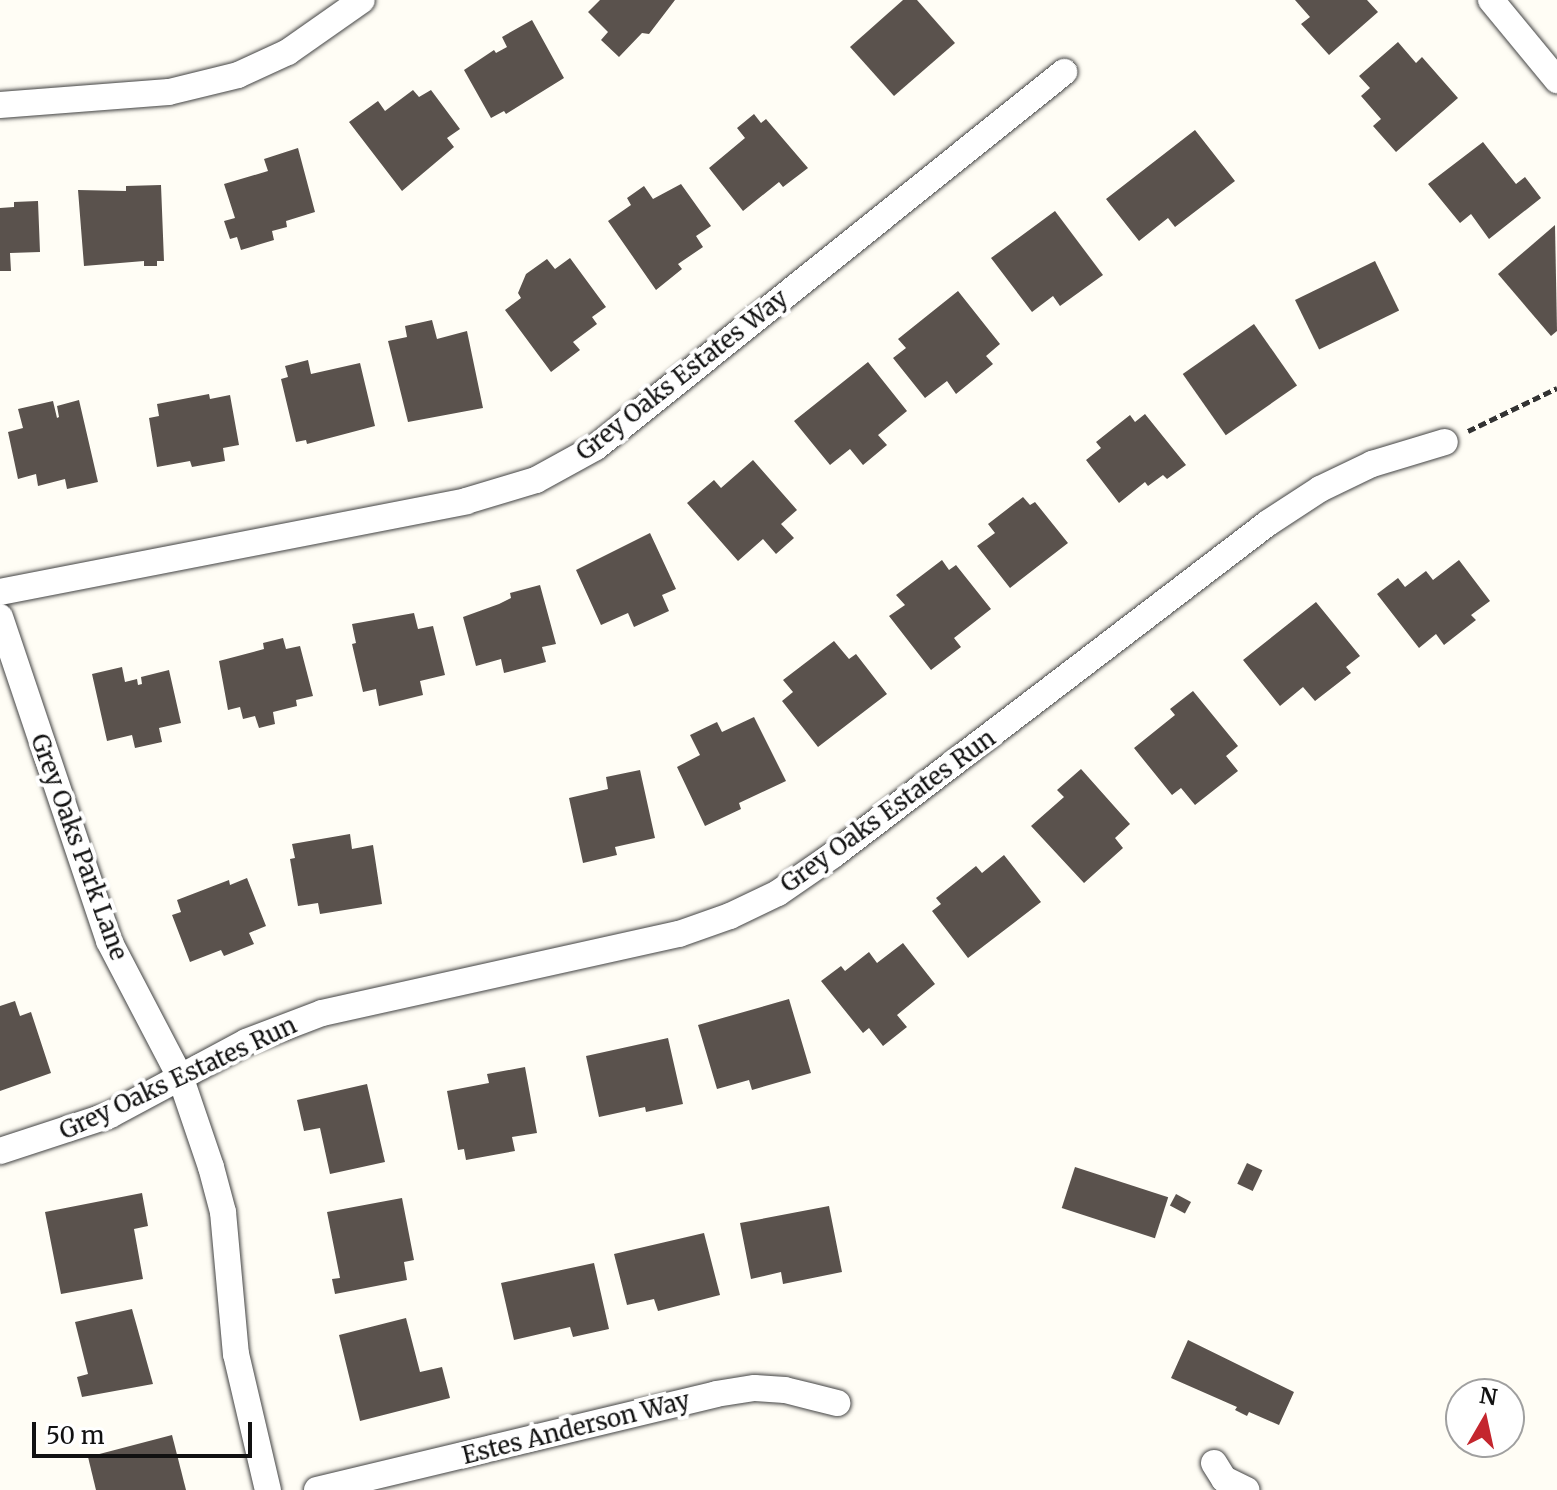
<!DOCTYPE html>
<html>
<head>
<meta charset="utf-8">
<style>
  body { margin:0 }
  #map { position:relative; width:1557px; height:1490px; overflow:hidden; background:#fffdf5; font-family:Merriweather,serif }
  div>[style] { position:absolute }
  .building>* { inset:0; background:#5a524d; transform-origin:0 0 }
  .path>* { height:5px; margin-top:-2.5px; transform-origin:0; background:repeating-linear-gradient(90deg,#333 0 8px,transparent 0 12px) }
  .roads { filter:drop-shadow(0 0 2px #444) drop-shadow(0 0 2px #444) }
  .street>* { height:26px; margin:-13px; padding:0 13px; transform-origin:13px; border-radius:13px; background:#fff }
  span { translate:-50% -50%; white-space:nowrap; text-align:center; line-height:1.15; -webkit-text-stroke:8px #fff; paint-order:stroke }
  .street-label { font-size:24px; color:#111 }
  .north { position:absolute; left:1445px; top:1378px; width:80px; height:80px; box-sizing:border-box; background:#fff; border:2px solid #a0a0a0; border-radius:50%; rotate:9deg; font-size:22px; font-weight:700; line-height:32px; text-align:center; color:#111 }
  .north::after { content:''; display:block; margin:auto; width:28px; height:36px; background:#c4262e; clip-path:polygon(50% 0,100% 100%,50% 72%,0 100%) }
  .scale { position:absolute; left:32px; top:1422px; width:220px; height:36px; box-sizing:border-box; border:4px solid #111; border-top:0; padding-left:10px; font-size:24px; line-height:28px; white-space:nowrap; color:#111; -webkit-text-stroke:6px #fff; paint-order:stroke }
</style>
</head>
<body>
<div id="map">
  <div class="building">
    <i style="clip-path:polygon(600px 0,675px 0,649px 34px,642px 33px,619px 57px,601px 40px,608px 32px,588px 12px)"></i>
    <i style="clip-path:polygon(903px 0,917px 0,955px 43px,894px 96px,850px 47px)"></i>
    <i style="clip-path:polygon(1295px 0,1367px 0,1378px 12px,1329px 55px,1301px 24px,1310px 17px)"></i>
    <i style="clip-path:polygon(532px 20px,564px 78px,506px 114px,504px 111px,491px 118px,464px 70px,494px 50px,496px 53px,507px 47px,502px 37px)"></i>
    <i style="clip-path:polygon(1398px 42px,1416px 63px,1422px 57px,1458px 98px,1396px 152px,1373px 126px,1381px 119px,1361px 96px,1370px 88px,1359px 76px)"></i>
    <i style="clip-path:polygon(413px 90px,419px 97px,431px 90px,460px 129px,447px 138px,454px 147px,402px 191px,349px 122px,378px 101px,385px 111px)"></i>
    <i style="clip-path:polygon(754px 114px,761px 123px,766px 119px,808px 168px,783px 187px,779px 182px,743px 211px,709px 168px,745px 138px,737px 128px)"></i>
    <i style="clip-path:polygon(1195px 130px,1235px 181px,1175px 227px,1168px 218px,1139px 241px,1106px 199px)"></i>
    <i style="clip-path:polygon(1483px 142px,1516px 184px,1525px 177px,1541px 198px,1489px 239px,1471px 214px,1460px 223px,1428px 184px)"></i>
    <i style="clip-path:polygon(298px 148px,315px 212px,286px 221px,287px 227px,272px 231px,274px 240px,241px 250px,237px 237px,230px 239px,224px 221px,235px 218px,224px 184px,268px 171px,264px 159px)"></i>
    <i style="clip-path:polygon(681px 184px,711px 226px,696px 236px,703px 247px,678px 264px,682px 269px,656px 290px,608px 221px,631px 205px,627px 198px,644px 186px,653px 199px)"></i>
    <i style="clip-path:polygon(161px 185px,164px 261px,157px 261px,157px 266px,144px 266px,144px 261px,84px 266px,78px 190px,126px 191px,126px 186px)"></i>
    <i style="clip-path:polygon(38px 201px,40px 252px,10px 253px,11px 271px,0 271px,0 208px,14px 207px,14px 202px)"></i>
    <i style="clip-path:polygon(1055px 211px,1103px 275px,1060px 306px,1053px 296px,1032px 312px,991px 258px)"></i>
    <i style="clip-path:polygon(1555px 225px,1557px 331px,1551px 336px,1498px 274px)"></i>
    <i style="clip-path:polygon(570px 258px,606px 307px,592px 317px,597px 324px,573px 342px,580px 350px,551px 372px,505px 310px,521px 298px,518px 293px,526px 274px,547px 259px,555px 269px)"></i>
    <i style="left:1375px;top:261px;width:55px;height:89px;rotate:64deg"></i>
    <i style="clip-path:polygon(958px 291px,1000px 344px,986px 356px,993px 364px,956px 394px,947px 381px,925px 398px,893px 358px,906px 348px,898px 339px)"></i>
    <i style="clip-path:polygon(432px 320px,437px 339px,467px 331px,483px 408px,408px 422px,388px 341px,407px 337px,405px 326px)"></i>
    <i style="left:1254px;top:324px;width:75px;height:87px;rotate:55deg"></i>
    <i style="clip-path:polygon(308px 360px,311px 374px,360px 363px,375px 426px,307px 444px,306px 440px,296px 442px,281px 379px,288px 377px,285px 366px)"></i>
    <i style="clip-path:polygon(868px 362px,907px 411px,878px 435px,887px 445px,863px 465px,850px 449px,830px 465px,794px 421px)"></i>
    <i style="clip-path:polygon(209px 394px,210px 399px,230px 395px,239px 445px,223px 448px,225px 461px,192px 467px,190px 461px,157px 467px,149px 418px,159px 416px,157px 404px)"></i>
    <i style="clip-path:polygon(79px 400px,98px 482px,67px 489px,65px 479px,38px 486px,36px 474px,18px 479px,8px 432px,23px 428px,18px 409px,53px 401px,57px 418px,59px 417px,57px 406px)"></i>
    <i style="clip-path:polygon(1145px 414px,1186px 465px,1167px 479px,1163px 475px,1148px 486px,1145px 482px,1119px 503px,1086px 460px,1101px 448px,1096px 442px,1130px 415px,1135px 422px)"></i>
    <i style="clip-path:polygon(753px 460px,797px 510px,781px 524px,794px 538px,776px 554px,763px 539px,738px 561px,687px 503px,714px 480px,721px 488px)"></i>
    <i style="clip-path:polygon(1023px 497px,1030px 505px,1035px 502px,1068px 543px,1010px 588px,977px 546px,995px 533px,988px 524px)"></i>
    <i style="clip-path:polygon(650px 533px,676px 589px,662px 595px,669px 611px,634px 627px,628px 613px,601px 625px,576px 570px)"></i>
    <i style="clip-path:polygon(942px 560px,949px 570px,956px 565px,991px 609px,954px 638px,961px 647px,931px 670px,889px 616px,905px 605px,896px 595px)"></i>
    <i style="clip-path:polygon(1459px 560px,1490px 601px,1471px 615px,1476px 620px,1444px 645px,1436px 634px,1419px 648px,1377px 594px,1398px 578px,1405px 587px,1426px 571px,1433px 580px)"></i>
    <i style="clip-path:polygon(540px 585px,556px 644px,542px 647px,546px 662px,504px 673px,501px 659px,476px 666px,463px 617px,499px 604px,511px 598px,510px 593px)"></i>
    <i style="clip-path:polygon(1316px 602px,1360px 656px,1346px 667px,1351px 673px,1315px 701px,1303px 687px,1280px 706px,1243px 660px)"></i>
    <i style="clip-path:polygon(414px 613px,418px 629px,433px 626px,445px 675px,420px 681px,423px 695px,379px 706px,376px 689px,363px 692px,352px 644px,356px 643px,352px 624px)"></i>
    <i style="clip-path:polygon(283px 638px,286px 649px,300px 646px,313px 696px,296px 700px,297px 706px,273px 712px,275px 724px,259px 728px,255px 716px,243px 719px,240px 707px,228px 710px,219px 661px,264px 649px,263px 643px)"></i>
    <i style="clip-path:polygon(834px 641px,849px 659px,856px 654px,887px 694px,818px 747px,782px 701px,793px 692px,783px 680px)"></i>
    <i style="clip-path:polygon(122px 667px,125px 682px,137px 679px,138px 685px,142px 684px,141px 677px,169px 670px,181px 723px,159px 728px,162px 742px,135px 748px,132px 735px,107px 741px,92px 674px)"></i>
    <i style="clip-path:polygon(1193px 691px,1238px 746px,1226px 756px,1238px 771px,1195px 805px,1181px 788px,1172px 795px,1134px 748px,1175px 715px,1170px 709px)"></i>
    <i style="clip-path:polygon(754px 717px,786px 781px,739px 803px,741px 809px,705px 826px,677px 767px,700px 755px,690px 735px,717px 722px,722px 732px)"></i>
    <i style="clip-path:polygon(1081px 769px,1130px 824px,1115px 838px,1123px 848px,1084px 883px,1031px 826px,1064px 797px,1057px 790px)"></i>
    <i style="clip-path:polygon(640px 770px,655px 838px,615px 847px,617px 855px,583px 863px,569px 798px,608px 789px,606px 777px)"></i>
    <i style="clip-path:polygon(350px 834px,352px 849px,373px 845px,382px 904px,320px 914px,318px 903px,298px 906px,290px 859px,295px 858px,292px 844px)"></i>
    <i style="clip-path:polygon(1004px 855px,1041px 902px,968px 958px,932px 911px,941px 904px,936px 898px,976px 866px,982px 873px)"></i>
    <i style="clip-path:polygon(247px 878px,266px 926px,249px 933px,254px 944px,224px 956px,221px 950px,190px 962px,172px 915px,181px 912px,177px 900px,229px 880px,230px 885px)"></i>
    <i style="clip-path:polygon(903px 943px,935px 984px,897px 1015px,907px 1027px,883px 1046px,869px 1028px,863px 1033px,821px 981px,841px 966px,845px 971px,869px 952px,877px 963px)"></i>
    <i style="clip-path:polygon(789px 999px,811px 1073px,752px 1090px,749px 1080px,717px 1089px,698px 1025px)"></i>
    <i style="clip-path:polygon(15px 1001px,20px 1016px,31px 1012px,51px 1073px,0 1091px,0 1006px)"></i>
    <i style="clip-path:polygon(668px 1038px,683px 1104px,646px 1112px,645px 1107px,599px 1117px,586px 1056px)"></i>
    <i style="clip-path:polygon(525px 1067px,537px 1133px,512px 1137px,515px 1151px,466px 1160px,464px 1149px,458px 1150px,447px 1091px,489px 1083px,487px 1074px)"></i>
    <i style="clip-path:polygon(367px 1084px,385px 1162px,330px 1174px,320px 1128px,304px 1131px,297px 1100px)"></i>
    <i style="left:1247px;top:1163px;width:17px;height:23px;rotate:25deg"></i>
    <i style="left:1075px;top:1167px;width:98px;height:43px;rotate:18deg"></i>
    <i style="clip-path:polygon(142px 1193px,148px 1226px,134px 1229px,143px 1279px,61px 1294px,45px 1212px)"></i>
    <i style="left:1176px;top:1194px;width:17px;height:13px;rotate:28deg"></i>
    <i style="clip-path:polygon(402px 1198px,414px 1260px,404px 1262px,407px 1280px,335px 1294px,332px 1279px,340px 1278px,327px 1212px)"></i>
    <i style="clip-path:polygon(829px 1206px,842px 1272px,783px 1284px,781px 1272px,751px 1279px,740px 1223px)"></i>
    <i style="clip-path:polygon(704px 1233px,720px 1295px,658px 1311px,654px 1299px,627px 1305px,614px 1254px)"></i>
    <i style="clip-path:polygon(594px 1263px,609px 1329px,573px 1337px,570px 1327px,514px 1340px,501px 1283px)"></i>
    <i style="clip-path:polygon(132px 1309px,153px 1384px,82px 1397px,77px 1377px,88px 1374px,75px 1322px)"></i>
    <i style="clip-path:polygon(406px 1318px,420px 1372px,442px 1367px,450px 1398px,360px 1421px,339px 1335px)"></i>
    <i style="clip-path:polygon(1188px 1340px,1294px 1392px,1279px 1425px,1249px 1412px,1247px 1416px,1235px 1410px,1237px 1407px,1171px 1378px)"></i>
    <i style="clip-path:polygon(172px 1435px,186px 1490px,96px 1490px,88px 1457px)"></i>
  </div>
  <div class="path">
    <i style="left:1468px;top:431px;width:99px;rotate:-25.8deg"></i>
  </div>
  <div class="roads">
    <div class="street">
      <i style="left:1491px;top:0;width:104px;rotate:50.5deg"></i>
      <i style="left:0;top:105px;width:169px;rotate:-4.4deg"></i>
      <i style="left:169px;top:92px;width:71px;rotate:-13.8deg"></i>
      <i style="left:238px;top:75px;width:55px;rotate:-24.7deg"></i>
      <i style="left:288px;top:52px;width:90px;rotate:-35.1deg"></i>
      <i style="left:0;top:592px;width:475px;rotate:-11deg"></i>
      <i style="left:466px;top:501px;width:73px;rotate:-16.7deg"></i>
      <i style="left:536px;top:480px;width:68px;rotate:-28.8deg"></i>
      <i style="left:596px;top:447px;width:600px;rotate:-38.7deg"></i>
      <i style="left:0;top:617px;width:342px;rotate:71.4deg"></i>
      <i style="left:109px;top:941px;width:156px;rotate:62.4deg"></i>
      <i style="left:181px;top:1079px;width:93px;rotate:71.2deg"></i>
      <i style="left:211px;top:1167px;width:47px;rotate:75.1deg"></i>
      <i style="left:223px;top:1212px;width:143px;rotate:84.8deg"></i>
      <i style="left:236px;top:1354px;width:140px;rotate:76.8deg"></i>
      <i style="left:0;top:1151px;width:116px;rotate:-18.1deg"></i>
      <i style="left:110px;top:1115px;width:154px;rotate:-28.2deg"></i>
      <i style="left:246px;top:1042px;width:81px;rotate:-20.9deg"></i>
      <i style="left:322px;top:1013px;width:366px;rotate:-12.5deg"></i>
      <i style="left:679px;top:934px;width:54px;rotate:-19.4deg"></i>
      <i style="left:730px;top:916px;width:53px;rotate:-25.6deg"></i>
      <i style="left:778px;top:893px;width:67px;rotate:-34.6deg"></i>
      <i style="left:833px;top:855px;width:547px;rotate:-37.35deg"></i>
      <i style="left:1268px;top:523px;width:62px;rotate:-33.2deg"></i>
      <i style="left:1320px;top:489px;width:58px;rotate:-25.7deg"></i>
      <i style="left:1372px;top:464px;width:76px;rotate:-16.8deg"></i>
      <i style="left:1214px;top:1463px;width:19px;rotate:58deg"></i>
      <i style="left:1224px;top:1479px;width:25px;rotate:26deg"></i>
      <i style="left:317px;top:1490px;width:410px;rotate:-13.5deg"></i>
      <i style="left:716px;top:1394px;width:39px;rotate:-9deg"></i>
      <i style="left:755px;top:1388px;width:30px;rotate:4deg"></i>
      <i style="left:785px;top:1390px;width:54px;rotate:14deg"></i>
    </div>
  </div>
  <div class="street-label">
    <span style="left:682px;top:375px;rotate:-38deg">Grey Oaks Estates Way</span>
    <span style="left:888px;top:811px;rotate:-36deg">Grey Oaks Estates Run</span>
    <span style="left:79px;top:847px;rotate:70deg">Grey Oaks Park Lane</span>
    <span style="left:178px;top:1078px;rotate:-25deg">Grey Oaks Estates Run</span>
    <span style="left:576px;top:1428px;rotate:-14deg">Estes Anderson Way</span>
  </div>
  <div class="north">N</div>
  <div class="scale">50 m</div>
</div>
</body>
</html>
